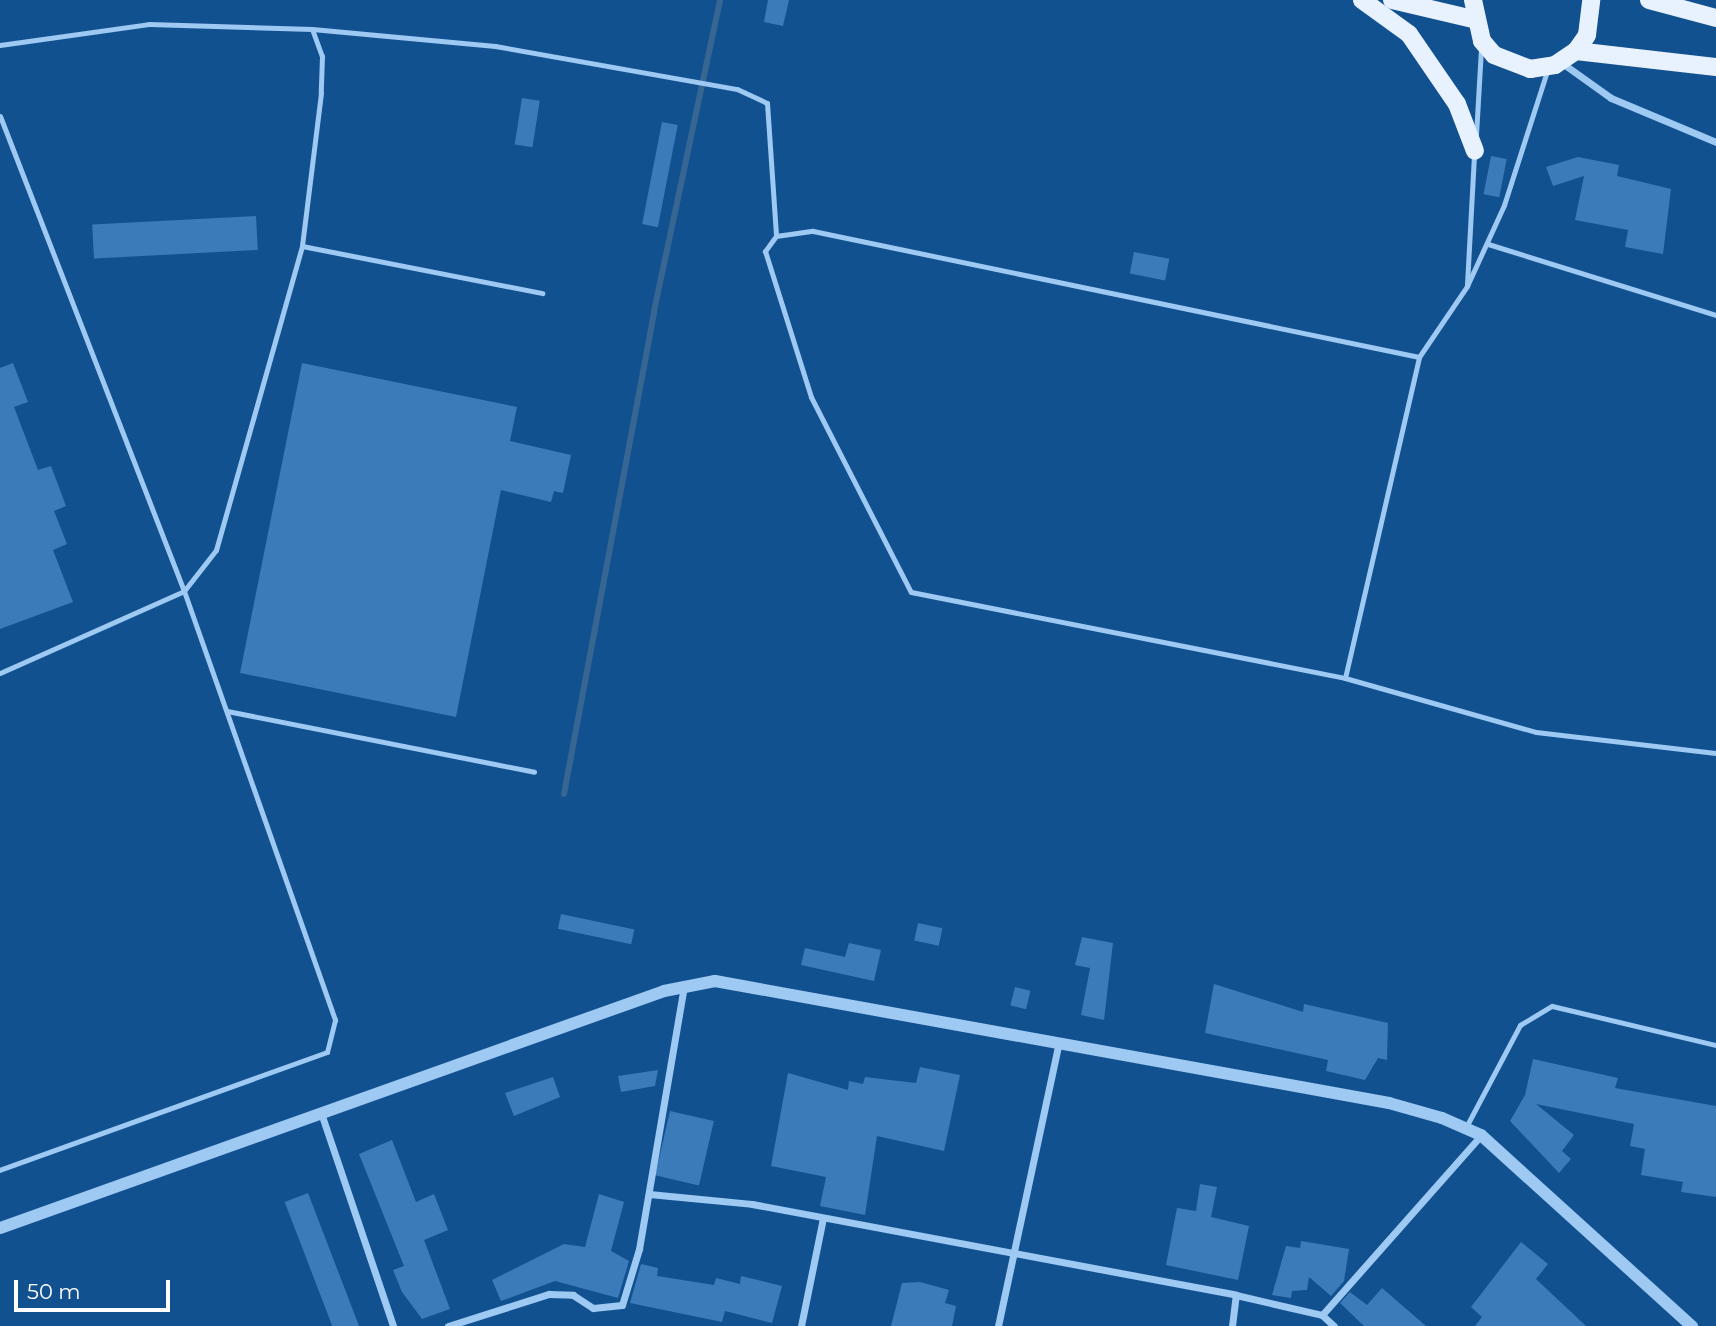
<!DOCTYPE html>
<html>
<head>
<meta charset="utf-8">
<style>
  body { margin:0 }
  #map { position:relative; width:1716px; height:1326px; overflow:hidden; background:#125190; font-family:Montserrat,sans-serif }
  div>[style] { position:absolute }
  .stream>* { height:6px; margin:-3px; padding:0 3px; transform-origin:3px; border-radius:3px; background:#376693 }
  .building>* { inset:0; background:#3b7bb9; transform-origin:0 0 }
  .service>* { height:5px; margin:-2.5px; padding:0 2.5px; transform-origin:2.5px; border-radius:2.5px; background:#9dc9f2 }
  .minor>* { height:7px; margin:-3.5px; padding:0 3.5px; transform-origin:3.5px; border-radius:3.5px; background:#9dc9f2 }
  .tertiary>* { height:12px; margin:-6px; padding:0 6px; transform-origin:6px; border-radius:6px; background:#9dc9f2 }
  .primary>* { height:18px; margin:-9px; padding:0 9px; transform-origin:9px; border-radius:9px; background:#e8f2ff }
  span { translate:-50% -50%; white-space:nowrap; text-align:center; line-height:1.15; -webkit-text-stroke:5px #125190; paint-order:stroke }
  .scale { position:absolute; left:14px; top:1280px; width:156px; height:32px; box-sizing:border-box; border:4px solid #fff; border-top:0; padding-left:9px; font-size:21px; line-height:24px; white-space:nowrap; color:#fff; -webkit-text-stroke:5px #125190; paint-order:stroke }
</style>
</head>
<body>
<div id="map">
  <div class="stream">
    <i style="left:564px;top:794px;width:491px;rotate:-79.4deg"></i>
    <i style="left:654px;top:311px;width:318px;rotate:-78deg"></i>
  </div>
  <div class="building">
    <i style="clip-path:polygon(768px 0,789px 0,783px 26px,764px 22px)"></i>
    <i style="left:522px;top:98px;width:18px;height:47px;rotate:9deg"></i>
    <i style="left:662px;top:122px;width:16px;height:104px;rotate:11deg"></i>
    <i style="left:1491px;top:156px;width:16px;height:39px;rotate:11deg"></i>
    <i style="clip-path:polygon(1578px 157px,1619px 165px,1617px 176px,1671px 189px,1663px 254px,1625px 247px,1628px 230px,1575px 220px,1584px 176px,1553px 186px,1546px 167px)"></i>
    <i style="left:256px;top:216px;width:34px;height:164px;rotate:87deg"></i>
    <i style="left:1134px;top:252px;width:36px;height:22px;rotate:11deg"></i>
    <i style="clip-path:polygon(13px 363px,28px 402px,14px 407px,38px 470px,51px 466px,66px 506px,54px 511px,67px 544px,53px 550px,73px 602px,0 629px,0 368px)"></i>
    <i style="clip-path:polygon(302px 363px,517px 407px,510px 441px,571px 455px,563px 493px,554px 491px,551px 502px,501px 490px,456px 717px,240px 673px)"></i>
    <i style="left:561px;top:914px;width:75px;height:15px;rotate:12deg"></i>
    <i style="left:918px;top:923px;width:25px;height:18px;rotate:12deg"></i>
    <i style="clip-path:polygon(1082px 937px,1113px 943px,1104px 1020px,1081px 1015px,1090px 968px,1075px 965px)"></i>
    <i style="clip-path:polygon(849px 943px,881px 950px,874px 981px,801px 965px,805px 948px,845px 957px)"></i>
    <i style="clip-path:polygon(1214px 984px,1303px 1012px,1304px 1004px,1388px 1023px,1387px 1060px,1378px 1058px,1365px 1080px,1326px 1071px,1328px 1060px,1205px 1033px)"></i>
    <i style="left:1015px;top:987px;width:16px;height:19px;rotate:14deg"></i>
    <i style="clip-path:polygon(1533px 1059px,1618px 1078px,1615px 1088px,1716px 1106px,1716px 1197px,1681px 1192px,1683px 1182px,1641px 1175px,1645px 1149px,1630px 1146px,1634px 1124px,1536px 1104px,1574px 1135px,1562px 1151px,1571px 1159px,1559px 1173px,1510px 1121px,1525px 1095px)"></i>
    <i style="clip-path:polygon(920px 1067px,960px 1075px,944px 1151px,877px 1136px,865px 1215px,820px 1206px,826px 1177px,771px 1166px,788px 1073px,848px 1090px,849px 1081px,863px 1084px,865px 1077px,916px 1083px)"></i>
    <i style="clip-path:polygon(658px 1070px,655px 1086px,621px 1092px,618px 1076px)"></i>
    <i style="clip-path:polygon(553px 1077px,560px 1097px,514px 1116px,505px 1093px)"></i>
    <i style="left:670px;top:1111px;width:45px;height:66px;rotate:13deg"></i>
    <i style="clip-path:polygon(392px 1140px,416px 1202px,434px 1194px,448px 1230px,424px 1240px,450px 1309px,422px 1319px,402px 1292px,393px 1270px,404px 1266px,359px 1154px)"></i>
    <i style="clip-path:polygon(1200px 1184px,1217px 1187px,1211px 1217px,1249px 1226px,1238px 1280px,1166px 1265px,1177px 1208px,1196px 1211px)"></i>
    <i style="left:308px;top:1193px;width:142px;height:25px;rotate:69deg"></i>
    <i style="clip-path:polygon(599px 1194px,624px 1202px,611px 1251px,629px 1261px,618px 1298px,555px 1281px,501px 1301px,492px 1280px,564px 1244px,585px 1247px)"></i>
    <i style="clip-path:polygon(1301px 1241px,1349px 1249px,1344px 1281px,1331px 1296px,1309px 1277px,1307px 1290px,1292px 1291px,1291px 1298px,1272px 1295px,1286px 1246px,1300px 1248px)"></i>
    <i style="clip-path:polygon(1521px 1242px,1548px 1264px,1536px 1279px,1586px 1326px,1475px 1326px,1482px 1317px,1471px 1307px)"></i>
    <i style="clip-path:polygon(641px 1264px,658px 1268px,657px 1276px,714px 1285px,716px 1278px,740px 1284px,741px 1276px,782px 1286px,772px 1323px,725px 1311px,722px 1322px,630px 1303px)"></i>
    <i style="clip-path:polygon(920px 1282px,949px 1290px,945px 1303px,956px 1306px,952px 1326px,891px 1326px,902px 1283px)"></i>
    <i style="clip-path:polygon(1382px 1288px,1426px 1326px,1364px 1326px,1340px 1303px,1350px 1292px,1367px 1305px)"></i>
  </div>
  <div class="service">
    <i style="left:312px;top:29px;width:184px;rotate:5.3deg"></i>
    <i style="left:495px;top:46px;width:246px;rotate:10.1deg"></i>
    <i style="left:737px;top:89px;width:33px;rotate:25deg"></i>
    <i style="left:767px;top:103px;width:133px;rotate:86.1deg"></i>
    <i style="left:776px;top:236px;width:19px;rotate:126deg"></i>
    <i style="left:765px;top:251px;width:153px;rotate:72.5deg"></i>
    <i style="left:811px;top:397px;width:219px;rotate:62.9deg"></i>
    <i style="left:911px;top:592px;width:442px;rotate:11.2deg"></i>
    <i style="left:1345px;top:678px;width:198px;rotate:15.8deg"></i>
    <i style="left:1536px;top:732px;width:181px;rotate:6.7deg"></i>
    <i style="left:0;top:45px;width:150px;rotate:-8deg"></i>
    <i style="left:149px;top:24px;width:163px;rotate:1.8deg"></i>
    <i style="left:312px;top:29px;width:29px;rotate:70deg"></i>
    <i style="left:322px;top:56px;width:37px;rotate:92deg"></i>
    <i style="left:321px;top:93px;width:154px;rotate:97.1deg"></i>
    <i style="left:302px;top:246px;width:245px;rotate:11.1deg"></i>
    <i style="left:0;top:116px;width:509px;rotate:68.83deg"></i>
    <i style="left:184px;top:591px;width:455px;rotate:70.6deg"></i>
    <i style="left:335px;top:1020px;width:33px;rotate:104deg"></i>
    <i style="left:327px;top:1052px;width:348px;rotate:160.2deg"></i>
    <i style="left:1476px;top:135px;width:88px;rotate:-86.7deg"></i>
    <i style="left:1474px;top:155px;width:131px;rotate:93.1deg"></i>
    <i style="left:1467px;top:286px;width:89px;rotate:-65.4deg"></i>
    <i style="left:1504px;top:205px;width:141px;rotate:-72.2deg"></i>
    <i style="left:776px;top:236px;width:37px;rotate:-8deg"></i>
    <i style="left:813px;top:231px;width:619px;rotate:11.75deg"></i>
    <i style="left:1488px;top:244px;width:239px;rotate:17.3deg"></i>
    <i style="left:0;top:673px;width:201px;rotate:-24deg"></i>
    <i style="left:184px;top:591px;width:52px;rotate:-52deg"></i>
    <i style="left:216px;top:550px;width:316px;rotate:-74.2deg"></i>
    <i style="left:1345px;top:678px;width:329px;rotate:-77deg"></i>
    <i style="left:1419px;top:357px;width:86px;rotate:-55.9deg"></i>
    <i style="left:227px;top:711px;width:313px;rotate:11.2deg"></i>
    <i style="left:1466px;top:1127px;width:115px;rotate:-62.1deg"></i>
    <i style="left:1520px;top:1025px;width:37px;rotate:-31deg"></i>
    <i style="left:1552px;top:1006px;width:169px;rotate:13.4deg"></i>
  </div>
  <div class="minor">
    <i style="left:1562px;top:63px;width:60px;rotate:35.5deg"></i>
    <i style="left:1611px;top:98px;width:114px;rotate:22.7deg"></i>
    <i style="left:321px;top:1113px;width:225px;rotate:71.3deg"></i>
    <i style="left:649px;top:1194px;width:103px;rotate:5.5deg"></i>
    <i style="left:752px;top:1204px;width:492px;rotate:10.6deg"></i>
    <i style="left:1236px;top:1295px;width:88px;rotate:13.1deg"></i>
    <i style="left:1322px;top:1315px;width:16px;rotate:43deg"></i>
    <i style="left:1322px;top:1315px;width:240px;rotate:-48.5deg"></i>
    <i style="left:448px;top:1326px;width:106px;rotate:-17.6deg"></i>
    <i style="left:549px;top:1294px;width:24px;rotate:2deg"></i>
    <i style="left:573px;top:1295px;width:24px;rotate:33deg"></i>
    <i style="left:593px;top:1308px;width:29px;rotate:-6deg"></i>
    <i style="left:622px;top:1305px;width:59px;rotate:-73.1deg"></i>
    <i style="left:639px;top:1249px;width:266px;rotate:-80.3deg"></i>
    <i style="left:801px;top:1326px;width:110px;rotate:-78.5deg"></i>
    <i style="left:998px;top:1326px;width:290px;rotate:-77.9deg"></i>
    <i style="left:1232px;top:1326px;width:31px;rotate:-83deg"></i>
  </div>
  <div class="tertiary">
    <i style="left:0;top:1228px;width:705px;rotate:-19.64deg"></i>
    <i style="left:664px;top:991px;width:52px;rotate:-11.1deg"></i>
    <i style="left:715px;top:981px;width:685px;rotate:10.26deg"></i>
    <i style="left:1389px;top:1103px;width:55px;rotate:15.8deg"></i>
    <i style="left:1442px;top:1118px;width:43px;rotate:23.6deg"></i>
    <i style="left:1481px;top:1135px;width:285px;rotate:42.2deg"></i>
  </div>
  <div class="primary">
    <i style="left:1362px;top:0;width:58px;rotate:35.9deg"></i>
    <i style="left:1409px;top:34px;width:85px;rotate:55.6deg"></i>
    <i style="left:1457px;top:104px;width:50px;rotate:69deg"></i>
    <i style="left:1392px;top:0;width:83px;rotate:13.2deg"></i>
    <i style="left:1473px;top:0;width:42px;rotate:77.6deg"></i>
    <i style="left:1482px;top:41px;width:18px;rotate:49deg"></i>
    <i style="left:1494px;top:55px;width:39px;rotate:21deg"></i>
    <i style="left:1530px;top:69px;width:25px;rotate:-9deg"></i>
    <i style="left:1555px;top:65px;width:25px;rotate:-34deg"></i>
    <i style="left:1576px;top:51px;width:19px;rotate:-55deg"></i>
    <i style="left:1587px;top:35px;width:35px;rotate:-83deg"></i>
    <i style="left:1649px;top:0;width:69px;rotate:15deg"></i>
    <i style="left:1576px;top:51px;width:141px;rotate:6.5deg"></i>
  </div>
  <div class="scale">50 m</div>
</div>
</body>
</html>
